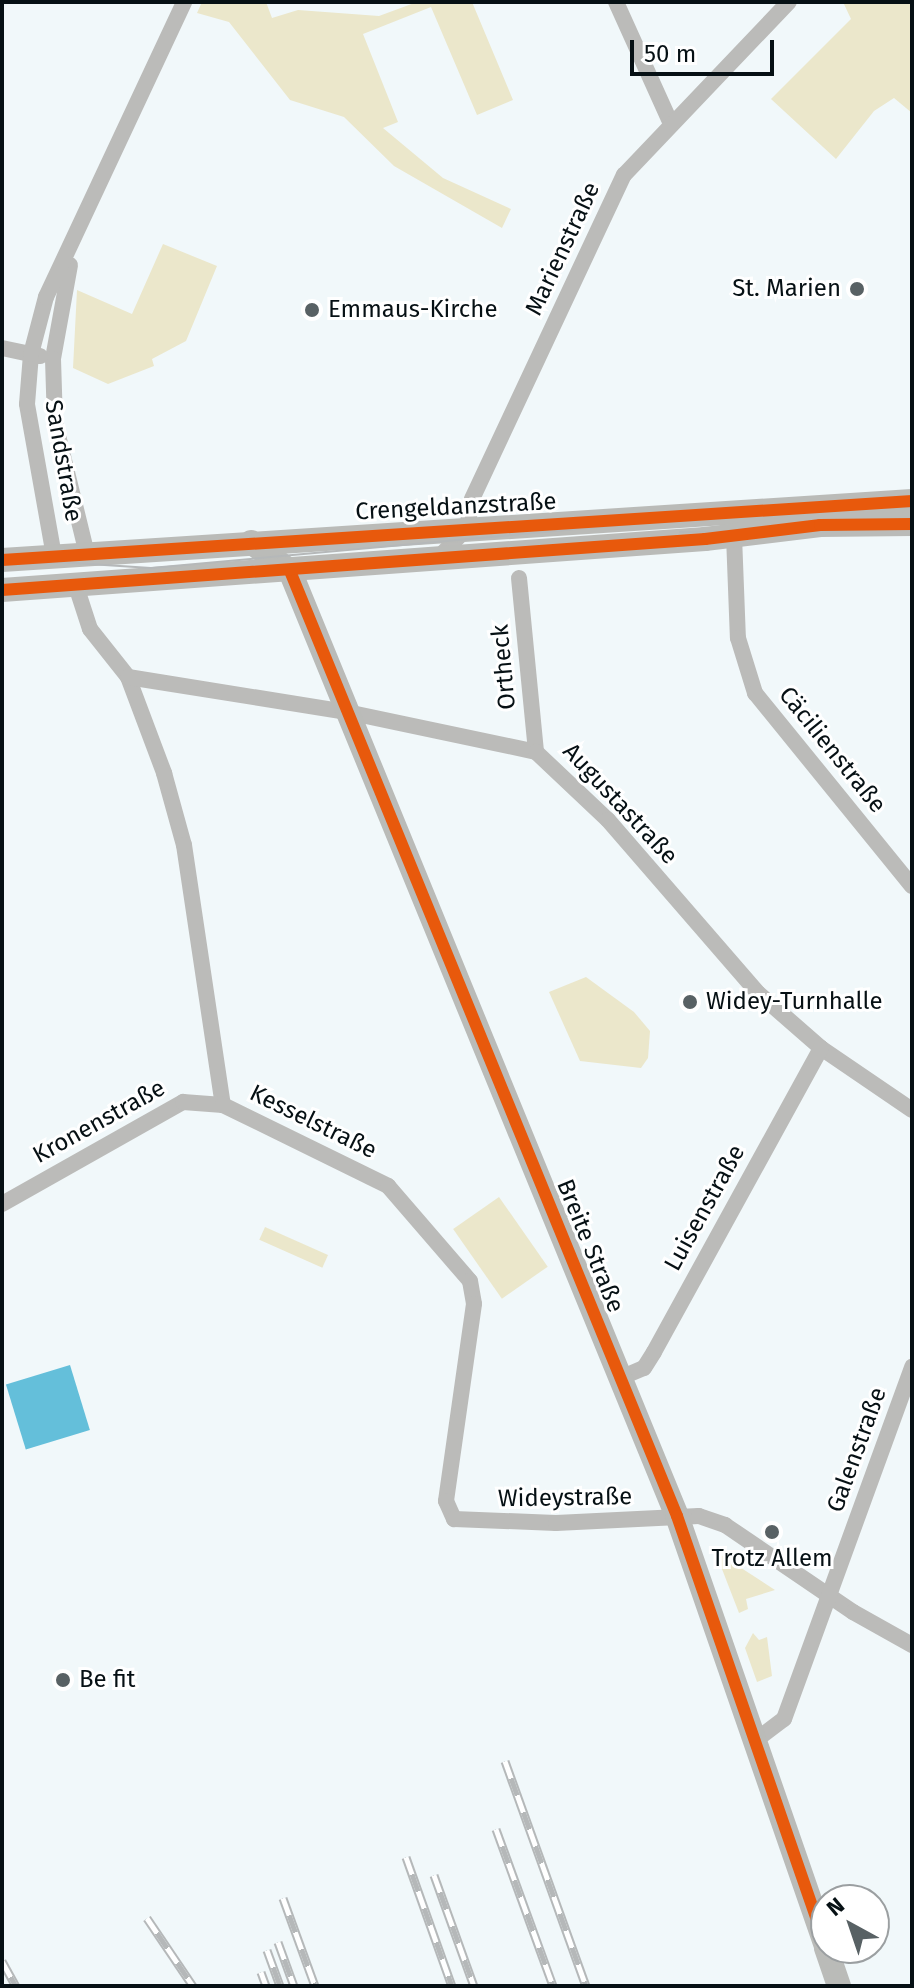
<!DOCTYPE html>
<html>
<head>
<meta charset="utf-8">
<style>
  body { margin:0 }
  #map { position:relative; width:914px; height:1988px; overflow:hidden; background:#f1f8fa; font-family:"Fira Sans",sans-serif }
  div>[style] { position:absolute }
  .green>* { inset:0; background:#ebe7cb; transform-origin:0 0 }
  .water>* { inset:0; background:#64bfda; transform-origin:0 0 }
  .street>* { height:16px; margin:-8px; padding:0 8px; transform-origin:8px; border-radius:8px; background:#bbbbb9 }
  .secondary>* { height:24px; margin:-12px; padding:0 12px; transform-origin:12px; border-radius:12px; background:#babbb8 }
  .tram>* { height:2px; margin:-1px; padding:0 1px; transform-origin:1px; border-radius:1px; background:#b5b8b9 }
  .rail>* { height:9px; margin-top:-4.5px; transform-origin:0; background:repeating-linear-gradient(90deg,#fff 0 18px,#b5b8b9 0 36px); box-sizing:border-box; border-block:2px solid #b5b8b9 }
  .cycleway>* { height:12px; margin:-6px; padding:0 6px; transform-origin:6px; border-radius:6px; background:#e8590c }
  .dots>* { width:22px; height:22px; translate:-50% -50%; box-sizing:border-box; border:4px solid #fff; border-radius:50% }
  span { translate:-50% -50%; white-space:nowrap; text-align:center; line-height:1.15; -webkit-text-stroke:6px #fff; paint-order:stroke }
  .street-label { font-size:24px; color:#061014 }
  .poi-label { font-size:24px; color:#061014 }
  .right { translate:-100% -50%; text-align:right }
  .left { translate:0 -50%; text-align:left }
  .frame { position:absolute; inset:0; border:4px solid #061014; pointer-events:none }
  .north { position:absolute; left:810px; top:1884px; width:80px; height:80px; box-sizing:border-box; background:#fff; border:2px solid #9b9fa1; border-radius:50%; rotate:320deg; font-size:22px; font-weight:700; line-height:32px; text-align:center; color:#061014 }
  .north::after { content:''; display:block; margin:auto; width:28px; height:36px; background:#586164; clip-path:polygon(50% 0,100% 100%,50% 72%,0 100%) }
  .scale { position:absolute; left:630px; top:40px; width:144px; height:36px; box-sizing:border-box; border:4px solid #061014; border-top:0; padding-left:10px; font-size:24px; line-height:28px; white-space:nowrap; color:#061014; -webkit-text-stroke:6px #fff; paint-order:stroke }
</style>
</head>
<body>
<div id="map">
  <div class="green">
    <i style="clip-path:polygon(202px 2px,266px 2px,272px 18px,298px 10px,379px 16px,417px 2px,472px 2px,513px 100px,477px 115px,431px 7px,363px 34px,398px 122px,383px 128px,443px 178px,511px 209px,502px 228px,394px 166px,344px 117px,290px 100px,229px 22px,197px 13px)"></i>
    <i style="clip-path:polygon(843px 2px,912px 2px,912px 113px,894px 98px,874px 111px,836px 159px,771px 99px,851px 19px)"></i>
    <i style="clip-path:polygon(163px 244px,217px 266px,186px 341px,152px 359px,154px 366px,108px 384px,73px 368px,77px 290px,132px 314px)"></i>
    <i style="clip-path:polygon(586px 977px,634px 1012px,650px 1031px,648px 1058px,641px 1068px,580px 1061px,549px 992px)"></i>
    <i style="left:499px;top:1197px;width:85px;height:56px;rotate:55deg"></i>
    <i style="left:265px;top:1227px;width:69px;height:14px;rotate:24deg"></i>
    <i style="clip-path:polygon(715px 1551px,775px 1590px,746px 1599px,748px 1609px,739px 1613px)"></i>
    <i style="clip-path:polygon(753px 1633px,759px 1640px,767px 1637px,772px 1676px,757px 1682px,745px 1648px)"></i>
  </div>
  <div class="water">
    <i style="left:70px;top:1365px;width:68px;height:67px;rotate:73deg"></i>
  </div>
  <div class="street">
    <i style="left:616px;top:2px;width:134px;rotate:65.7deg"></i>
    <i style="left:70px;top:265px;width:96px;rotate:100.3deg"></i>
    <i style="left:53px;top:359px;width:64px;rotate:88.2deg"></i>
    <i style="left:55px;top:423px;width:135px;rotate:76.3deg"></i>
    <i style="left:2px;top:348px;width:39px;rotate:12deg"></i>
    <i style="left:734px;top:536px;width:102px;rotate:87.8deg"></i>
    <i style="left:738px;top:638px;width:58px;rotate:72.8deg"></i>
    <i style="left:755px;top:693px;width:249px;rotate:50.9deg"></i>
    <i style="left:441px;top:555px;width:37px;rotate:-46deg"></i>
    <i style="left:467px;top:528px;width:29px;rotate:-80deg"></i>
    <i style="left:472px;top:499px;width:358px;rotate:-64.9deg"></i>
    <i style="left:624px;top:175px;width:239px;rotate:-46.4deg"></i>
    <i style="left:54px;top:556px;width:154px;rotate:-100.1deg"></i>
    <i style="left:27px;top:404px;width:50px;rotate:-85.4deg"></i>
    <i style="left:31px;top:354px;width:59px;rotate:-75.3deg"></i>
    <i style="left:46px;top:297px;width:326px;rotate:-64.9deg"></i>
    <i style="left:519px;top:578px;width:175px;rotate:84.4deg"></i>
    <i style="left:76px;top:586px;width:45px;rotate:72deg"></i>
    <i style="left:90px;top:629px;width:61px;rotate:51.6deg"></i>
    <i style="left:128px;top:677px;width:103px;rotate:69.4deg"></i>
    <i style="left:164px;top:773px;width:75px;rotate:74.5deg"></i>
    <i style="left:184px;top:845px;width:263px;rotate:81.5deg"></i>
    <i style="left:128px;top:677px;width:222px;rotate:9.1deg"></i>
    <i style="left:347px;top:712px;width:193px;rotate:11.9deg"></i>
    <i style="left:536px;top:752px;width:99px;rotate:43.4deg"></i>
    <i style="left:608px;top:820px;width:229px;rotate:49.1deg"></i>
    <i style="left:758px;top:993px;width:84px;rotate:41.1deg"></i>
    <i style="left:821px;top:1048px;width:110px;rotate:34.3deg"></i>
    <i style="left:2px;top:1204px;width:208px;rotate:-29.4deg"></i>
    <i style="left:183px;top:1102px;width:40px;rotate:4.3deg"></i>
    <i style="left:223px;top:1105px;width:184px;rotate:26.1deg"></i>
    <i style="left:388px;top:1186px;width:125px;rotate:49.2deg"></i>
    <i style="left:470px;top:1281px;width:23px;rotate:80deg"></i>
    <i style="left:474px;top:1304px;width:199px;rotate:98.1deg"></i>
    <i style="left:446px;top:1501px;width:20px;rotate:66deg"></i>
    <i style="left:454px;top:1519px;width:102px;rotate:2.2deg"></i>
    <i style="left:556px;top:1523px;width:143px;rotate:-2.8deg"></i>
    <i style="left:699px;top:1516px;width:28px;rotate:19deg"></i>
    <i style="left:725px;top:1525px;width:155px;rotate:34.2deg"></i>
    <i style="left:853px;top:1612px;width:68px;rotate:29.2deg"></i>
    <i style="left:620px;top:1378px;width:26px;rotate:-23deg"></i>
    <i style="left:644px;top:1368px;width:19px;rotate:-58deg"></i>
    <i style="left:654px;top:1352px;width:347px;rotate:-61.2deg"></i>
    <i style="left:756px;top:1740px;width:35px;rotate:-37deg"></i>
    <i style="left:784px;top:1719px;width:375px;rotate:-70deg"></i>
  </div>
  <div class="secondary">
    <i style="left:251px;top:542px;width:49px;rotate:36.6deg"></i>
    <i style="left:290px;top:571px;width:1021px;rotate:67.73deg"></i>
    <i style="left:677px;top:1516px;width:456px;rotate:70.9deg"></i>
    <i style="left:2px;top:560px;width:912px;rotate:-3.71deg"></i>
    <i style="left:2px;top:590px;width:705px;rotate:-4.15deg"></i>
    <i style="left:705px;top:539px;width:116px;rotate:-6.9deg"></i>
    <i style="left:820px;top:525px;width:92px;rotate:-0.6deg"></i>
    <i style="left:826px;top:1948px;width:40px;rotate:71.1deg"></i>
  </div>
  <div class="tram">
    <i style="left:680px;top:532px;width:232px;rotate:-1deg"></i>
    <i style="left:2px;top:565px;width:56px;rotate:-3.1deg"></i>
    <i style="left:58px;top:562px;width:93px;rotate:3.7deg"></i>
    <i style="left:151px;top:568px;width:647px;rotate:-5.23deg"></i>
    <i style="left:795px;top:509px;width:117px;rotate:-1deg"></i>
  </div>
  <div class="rail">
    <i style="left:505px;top:1761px;width:239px;rotate:70.2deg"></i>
    <i style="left:496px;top:1829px;width:167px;rotate:70deg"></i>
    <i style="left:406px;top:1857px;width:137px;rotate:70.4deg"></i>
    <i style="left:434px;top:1875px;width:118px;rotate:70.2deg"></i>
    <i style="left:283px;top:1898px;width:94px;rotate:70deg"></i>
    <i style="left:147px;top:1918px;width:82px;rotate:55.9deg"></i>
    <i style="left:278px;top:1942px;width:47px;rotate:70deg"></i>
    <i style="left:267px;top:1950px;width:38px;rotate:70deg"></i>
    <i style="left:2px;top:1961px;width:29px;rotate:61deg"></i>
    <i style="left:261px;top:1972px;width:15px;rotate:70deg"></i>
  </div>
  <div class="cycleway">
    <i style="left:2px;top:560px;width:912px;rotate:-3.71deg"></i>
    <i style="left:290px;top:571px;width:1021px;rotate:67.73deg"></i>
    <i style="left:677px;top:1516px;width:456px;rotate:70.9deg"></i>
    <i style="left:2px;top:590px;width:705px;rotate:-4.15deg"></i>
    <i style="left:705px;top:539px;width:116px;rotate:-6.9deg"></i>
    <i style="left:820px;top:525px;width:92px;rotate:-0.6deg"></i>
  </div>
  <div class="dots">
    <i style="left:857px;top:289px;background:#586164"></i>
    <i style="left:312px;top:310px;background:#586164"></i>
    <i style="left:690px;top:1002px;background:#586164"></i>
    <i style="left:772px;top:1532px;background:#586164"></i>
    <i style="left:63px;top:1680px;background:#586164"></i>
  </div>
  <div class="street-label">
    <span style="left:563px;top:249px;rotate:-65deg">Marienstraße</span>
    <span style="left:63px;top:461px;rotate:80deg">Sandstraße</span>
    <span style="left:456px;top:507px;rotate:-3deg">Crengeldanzstraße</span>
    <span style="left:504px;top:667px;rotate:-95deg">Ortheck</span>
    <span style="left:832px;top:750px;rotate:51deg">Cäcilienstraße</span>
    <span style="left:620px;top:804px;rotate:47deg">Augustastraße</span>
    <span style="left:99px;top:1122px;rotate:-29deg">Kronenstraße</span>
    <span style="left:313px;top:1122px;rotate:26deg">Kesselstraße</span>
    <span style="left:705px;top:1208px;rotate:-61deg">Luisenstraße</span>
    <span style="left:590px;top:1246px;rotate:68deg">Breite Straße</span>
    <span style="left:857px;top:1450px;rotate:-70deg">Galenstraße</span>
    <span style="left:565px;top:1498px;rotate:-1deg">Wideystraße</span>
  </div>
  <div class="poi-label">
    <span class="right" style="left:841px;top:289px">St. Marien</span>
    <span class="left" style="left:328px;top:310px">Emmaus-Kirche</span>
    <span class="left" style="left:706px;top:1002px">Widey-Turnhalle</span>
    <span style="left:772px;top:1559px">Trotz Allem</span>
    <span class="left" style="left:79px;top:1680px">Be fit</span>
  </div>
  <div class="frame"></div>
  <div class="north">N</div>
  <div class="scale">50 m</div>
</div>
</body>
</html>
